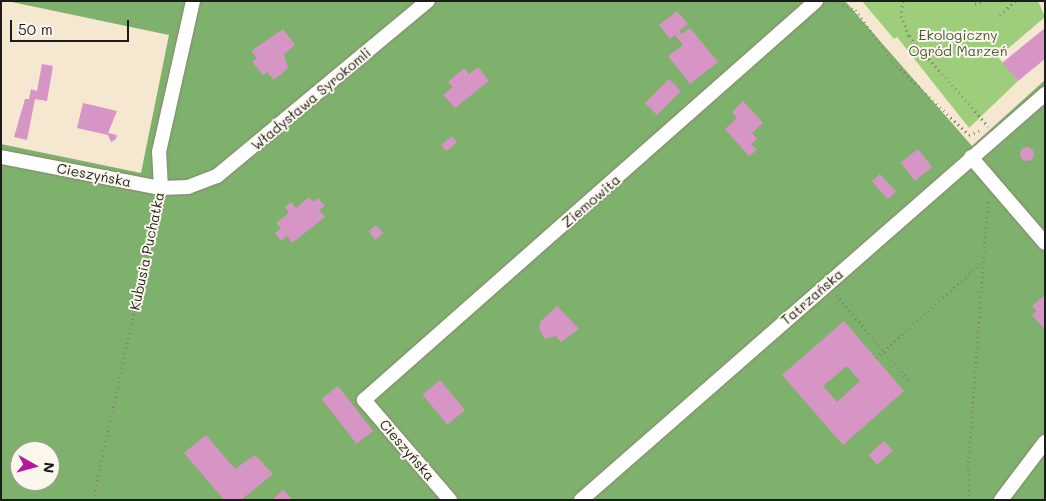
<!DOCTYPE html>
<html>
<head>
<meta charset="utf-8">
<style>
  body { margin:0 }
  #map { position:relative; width:1046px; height:501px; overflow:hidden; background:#f5e7d0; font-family:Mali,sans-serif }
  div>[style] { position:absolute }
  .green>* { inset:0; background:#9ece7c }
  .forest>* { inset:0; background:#7eb16c }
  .building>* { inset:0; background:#d695c5; transform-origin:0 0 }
  .round { border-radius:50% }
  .path>* { height:3px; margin-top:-1.5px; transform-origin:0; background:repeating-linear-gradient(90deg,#888276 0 1px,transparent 0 5px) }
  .roads { filter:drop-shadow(0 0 1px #888276) drop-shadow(0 0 1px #888276) }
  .street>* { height:14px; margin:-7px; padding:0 7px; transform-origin:7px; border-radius:7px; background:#fff }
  span { translate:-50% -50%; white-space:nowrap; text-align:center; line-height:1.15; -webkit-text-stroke:4px #fbf7ec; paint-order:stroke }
  .park-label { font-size:14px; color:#4a5a3e }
  .street-label { font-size:14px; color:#1c1c1c }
  .frame { position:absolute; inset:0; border:2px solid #1c1c1c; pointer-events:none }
  .north { position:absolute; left:10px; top:441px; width:50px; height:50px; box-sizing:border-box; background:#fbf7ec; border:1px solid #a29f99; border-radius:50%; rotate:97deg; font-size:14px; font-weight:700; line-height:20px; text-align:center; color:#1c1c1c }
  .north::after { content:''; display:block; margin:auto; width:18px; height:22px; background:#b5179e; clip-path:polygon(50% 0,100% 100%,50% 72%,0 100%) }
  .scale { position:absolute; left:10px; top:20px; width:119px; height:22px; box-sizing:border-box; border:2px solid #1c1c1c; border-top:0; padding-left:6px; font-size:15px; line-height:18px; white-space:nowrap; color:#1c1c1c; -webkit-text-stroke:4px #fbf7ec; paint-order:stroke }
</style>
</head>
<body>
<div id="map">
  <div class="green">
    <i style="clip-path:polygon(862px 1px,1038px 1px,1045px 17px,998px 57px,1018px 81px,969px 128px,897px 37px,894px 39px)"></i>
  </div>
  <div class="forest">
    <i style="clip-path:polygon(evenodd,7px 1px,845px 1px,972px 146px,1045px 80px,1045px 500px,1px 500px,1px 144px,141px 173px,169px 35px,7px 1px,20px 451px,50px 451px,50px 481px,20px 481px,20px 451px)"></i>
  </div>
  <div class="building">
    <i style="clip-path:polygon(677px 11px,688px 24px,679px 31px,682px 34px,690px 28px,718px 62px,690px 84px,668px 56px,683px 45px,675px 35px,670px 39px,659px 25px)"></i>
    <i style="clip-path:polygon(1045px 28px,1045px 59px,1018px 81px,1002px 63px)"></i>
    <i style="clip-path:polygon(283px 29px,295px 45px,284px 54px,288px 68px,274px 80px,267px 72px,263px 75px,252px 62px,257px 58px,251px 51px)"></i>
    <i style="clip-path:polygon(42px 64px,53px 66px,47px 101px,35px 99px,27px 140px,14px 137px,25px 99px,29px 99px,31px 89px,37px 91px)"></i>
    <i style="clip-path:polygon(478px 67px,489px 81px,455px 108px,443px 95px,453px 87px,448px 82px,464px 68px,469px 74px)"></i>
    <i style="left:669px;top:79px;width:17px;height:34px;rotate:45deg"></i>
    <i style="clip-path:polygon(743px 101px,763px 123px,752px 133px,757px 139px,751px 144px,757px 150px,749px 156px,725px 129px,737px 118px,732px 112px)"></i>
    <i style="clip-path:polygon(83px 103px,117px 111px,108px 133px,117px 135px,116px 139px,111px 142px,108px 135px,77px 128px)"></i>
    <i style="left:452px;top:136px;width:8px;height:14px;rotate:50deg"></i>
    <i class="round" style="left:1020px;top:147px;width:14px;height:14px"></i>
    <i style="left:918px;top:149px;width:23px;height:22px;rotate:52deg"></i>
    <i style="left:880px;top:174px;width:24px;height:11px;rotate:48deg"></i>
    <i style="clip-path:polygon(309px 197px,313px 202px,318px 198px,325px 206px,319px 210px,325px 217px,292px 243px,287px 236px,281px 241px,275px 233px,281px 229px,276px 223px,289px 213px,285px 207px,291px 202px,296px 208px)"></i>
    <i style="left:376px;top:225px;width:11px;height:10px;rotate:49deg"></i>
    <i style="clip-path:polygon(1045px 295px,1045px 330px,1032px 315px,1037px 311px,1032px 306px)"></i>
    <i style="clip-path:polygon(557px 306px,579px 329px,561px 342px,556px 336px,545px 339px,540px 331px,540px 322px)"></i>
    <i style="clip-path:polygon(evenodd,844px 321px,904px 391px,843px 445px,782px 375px,844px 321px,847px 366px,860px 381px,837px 402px,823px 386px,847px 366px)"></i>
    <i style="left:440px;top:380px;width:39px;height:23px;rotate:50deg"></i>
    <i style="left:338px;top:386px;width:57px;height:21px;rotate:52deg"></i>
    <i style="clip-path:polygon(206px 435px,235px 469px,255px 455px,273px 474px,241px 500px,224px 500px,184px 453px)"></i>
    <i style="left:884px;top:441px;width:13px;height:21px;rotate:48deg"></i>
    <i style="clip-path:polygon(283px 490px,293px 500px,272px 500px)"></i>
  </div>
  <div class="path">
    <i style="left:833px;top:1px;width:24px;rotate:22deg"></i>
    <i style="left:855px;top:10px;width:64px;rotate:53.8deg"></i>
    <i style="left:893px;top:62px;width:105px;rotate:43.8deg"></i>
    <i style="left:969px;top:135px;width:11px;rotate:-22deg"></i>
    <i style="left:903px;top:1px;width:15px;rotate:98deg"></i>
    <i style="left:901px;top:16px;width:22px;rotate:68deg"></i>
    <i style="left:909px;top:36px;width:120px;rotate:48.7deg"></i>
    <i style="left:975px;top:4px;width:9px;rotate:-21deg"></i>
    <i style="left:1000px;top:15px;width:21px;rotate:-43deg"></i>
    <i style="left:836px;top:295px;width:114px;rotate:49.6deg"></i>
    <i style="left:876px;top:358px;width:144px;rotate:-42.2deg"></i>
    <i style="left:93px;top:500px;width:306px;rotate:-77.7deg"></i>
    <i style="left:970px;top:500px;width:33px;rotate:-93deg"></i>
    <i style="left:968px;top:467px;width:268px;rotate:-85.7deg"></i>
  </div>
  <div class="roads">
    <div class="street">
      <i style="left:1px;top:157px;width:163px;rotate:11deg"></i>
      <i style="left:161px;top:188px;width:27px;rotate:-2deg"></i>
      <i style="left:188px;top:187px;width:31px;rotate:-21deg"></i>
      <i style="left:217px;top:176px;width:274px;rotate:-39.7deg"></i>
      <i style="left:971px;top:157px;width:113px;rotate:49.3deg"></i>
      <i style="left:161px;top:188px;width:36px;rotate:-93deg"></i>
      <i style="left:159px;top:152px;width:155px;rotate:-77.3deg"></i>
      <i style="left:450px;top:500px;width:132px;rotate:-130.7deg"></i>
      <i style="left:364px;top:400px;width:603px;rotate:-41.44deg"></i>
      <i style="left:581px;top:500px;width:617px;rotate:-41.19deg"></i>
      <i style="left:1001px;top:500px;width:73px;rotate:-52.8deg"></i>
    </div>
  </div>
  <div class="park-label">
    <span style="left:958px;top:43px">Ekologiczny<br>Ogród Marzeń</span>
  </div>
  <div class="street-label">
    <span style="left:311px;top:99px;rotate:-40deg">Władysława Syrokomli</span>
    <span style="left:94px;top:175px;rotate:11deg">Cieszyńska</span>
    <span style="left:591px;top:201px;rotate:-41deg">Ziemowita</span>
    <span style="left:147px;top:251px;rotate:-78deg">Kubusia Puchatka</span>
    <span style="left:812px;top:297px;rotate:-41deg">Tatrzańska</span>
    <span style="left:407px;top:450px;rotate:49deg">Cieszyńska</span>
  </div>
  <div class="frame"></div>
  <div class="north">N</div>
  <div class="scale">50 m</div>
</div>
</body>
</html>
